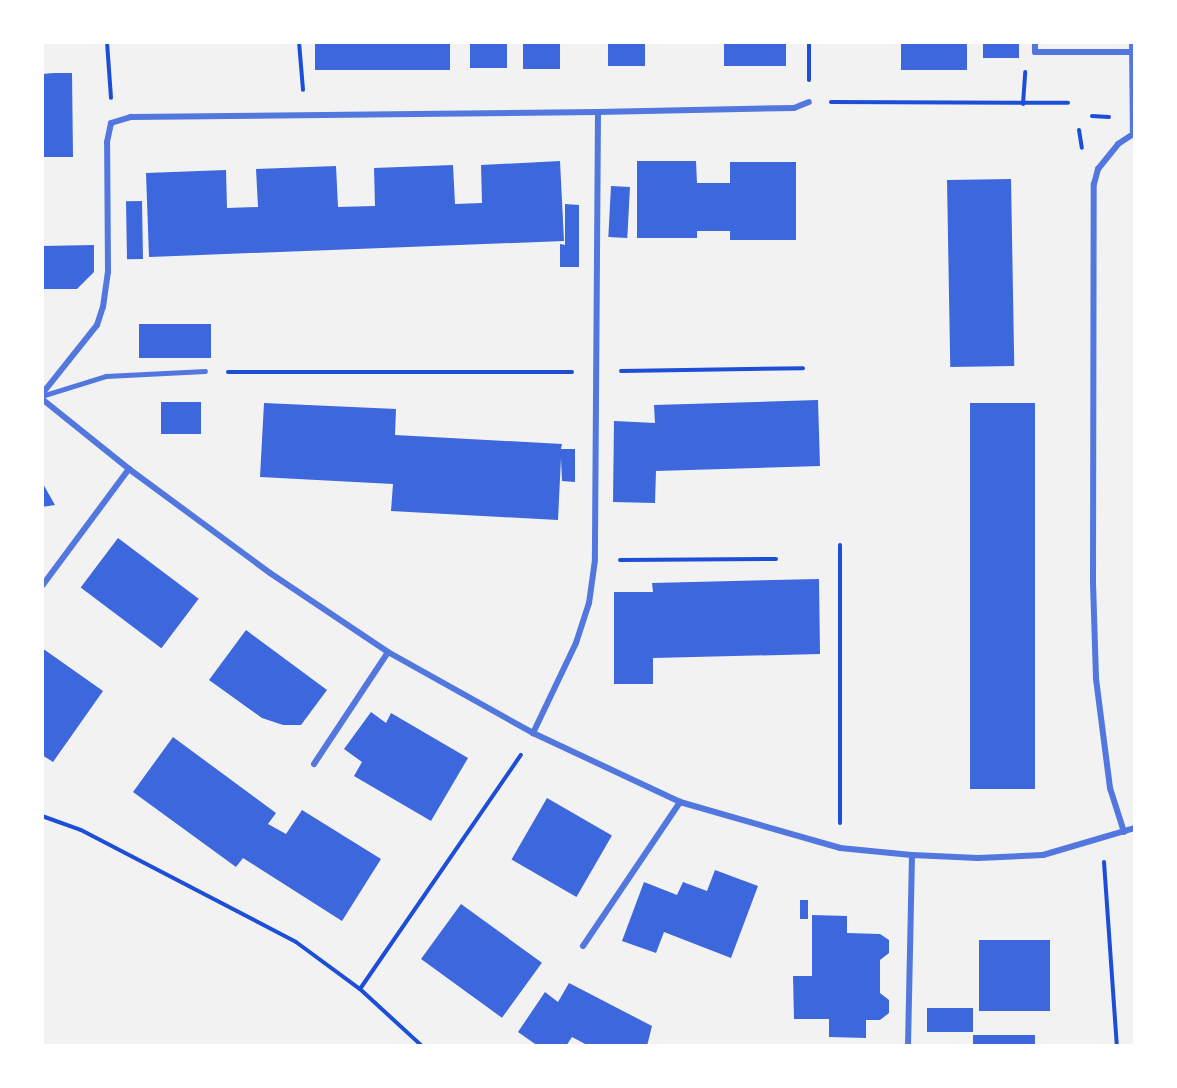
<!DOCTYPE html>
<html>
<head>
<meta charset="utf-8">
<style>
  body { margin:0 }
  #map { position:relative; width:1177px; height:1088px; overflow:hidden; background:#f2f2f2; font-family:"Zilla Slab",serif }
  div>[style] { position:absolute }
  .building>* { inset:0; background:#3d67dc; transform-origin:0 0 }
  .path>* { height:4px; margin:-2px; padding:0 2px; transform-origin:2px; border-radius:2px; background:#1d4ed8 }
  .service>* { height:4.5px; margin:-2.25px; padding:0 2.25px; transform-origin:2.25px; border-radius:2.25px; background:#5277de }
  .minor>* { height:6px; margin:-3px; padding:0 3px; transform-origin:3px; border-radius:3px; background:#5277de }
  span { translate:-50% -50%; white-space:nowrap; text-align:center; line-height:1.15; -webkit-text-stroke:5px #fff; paint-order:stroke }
  .frame { position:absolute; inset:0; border:44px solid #fff; pointer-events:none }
</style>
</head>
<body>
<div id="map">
  <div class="building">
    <i style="left:315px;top:42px;width:135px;height:28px"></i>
    <i style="left:470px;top:42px;width:37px;height:26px"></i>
    <i style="left:523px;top:42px;width:37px;height:27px"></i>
    <i style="left:608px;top:42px;width:37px;height:24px"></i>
    <i style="left:724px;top:42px;width:62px;height:24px"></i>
    <i style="left:901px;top:42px;width:66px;height:28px"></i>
    <i style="left:983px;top:42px;width:36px;height:16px"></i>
    <i style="clip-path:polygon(54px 73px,72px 73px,73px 157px,42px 157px,42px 74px)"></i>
    <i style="clip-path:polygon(560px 161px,564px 241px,149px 257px,146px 173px,226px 170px,227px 208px,258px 207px,256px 169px,336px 166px,338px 207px,375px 206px,374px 168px,453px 165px,455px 204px,482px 203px,481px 165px)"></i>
    <i style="clip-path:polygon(637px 161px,696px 161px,697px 183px,730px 183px,730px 162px,796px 162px,796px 240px,730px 240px,730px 231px,697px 231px,697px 238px,637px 238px)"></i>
    <i style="left:1011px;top:179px;width:187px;height:64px;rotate:89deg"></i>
    <i style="left:611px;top:186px;width:19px;height:51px;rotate:3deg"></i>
    <i style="left:142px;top:201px;width:58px;height:16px;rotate:89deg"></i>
    <i style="clip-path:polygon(565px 204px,579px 205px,579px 267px,560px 267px,560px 244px,565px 245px)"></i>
    <i style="clip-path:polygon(94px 245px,94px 272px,77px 289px,42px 289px,42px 246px)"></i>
    <i style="left:211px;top:324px;width:34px;height:72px;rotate:90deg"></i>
    <i style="clip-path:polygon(818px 400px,820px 466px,656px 471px,655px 503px,613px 502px,614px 421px,655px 423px,654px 405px)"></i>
    <i style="left:201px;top:402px;width:32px;height:40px;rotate:90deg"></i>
    <i style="clip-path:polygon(264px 403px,396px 409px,395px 435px,562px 444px,561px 449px,575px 449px,575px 482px,562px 481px,561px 458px,558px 520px,391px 511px,393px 484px,260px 477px)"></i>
    <i style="left:970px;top:403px;width:65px;height:386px"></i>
    <i style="clip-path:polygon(42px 482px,55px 505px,42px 507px)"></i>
    <i style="left:118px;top:538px;width:101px;height:62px;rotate:37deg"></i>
    <i style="clip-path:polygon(819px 579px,820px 654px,653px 658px,653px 684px,614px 684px,614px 592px,653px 592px,652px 583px)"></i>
    <i style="clip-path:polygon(246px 630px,327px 690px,301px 725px,283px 725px,262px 718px,209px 680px)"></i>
    <i style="clip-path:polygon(42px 648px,103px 691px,53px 762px,42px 755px)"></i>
    <i style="clip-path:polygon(371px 712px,386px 723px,391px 713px,468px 758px,431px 821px,354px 776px,362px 762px,344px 749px)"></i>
    <i style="clip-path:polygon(173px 737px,276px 813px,268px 824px,286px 834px,302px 810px,381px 859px,342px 921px,243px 858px,236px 867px,133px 792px)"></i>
    <i style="left:547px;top:798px;width:75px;height:71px;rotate:30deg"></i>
    <i style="clip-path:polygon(715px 870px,758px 886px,731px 958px,664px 932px,656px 953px,622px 941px,644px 882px,677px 895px,683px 882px,707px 891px)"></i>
    <i style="left:800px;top:900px;width:8px;height:19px"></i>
    <i style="left:461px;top:904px;width:100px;height:68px;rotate:36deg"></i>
    <i style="clip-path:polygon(812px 915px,847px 916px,847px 933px,880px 934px,889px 940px,889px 953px,880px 960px,880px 993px,889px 1000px,889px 1013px,880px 1020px,866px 1020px,866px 1038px,829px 1037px,829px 1019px,794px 1019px,793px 976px,812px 976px)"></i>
    <i style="left:979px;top:940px;width:71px;height:71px"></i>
    <i style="clip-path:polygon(569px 983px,652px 1026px,647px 1046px,589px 1046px,572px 1037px,566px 1046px,538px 1046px,518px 1032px,545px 992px,558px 1002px)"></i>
    <i style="left:927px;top:1008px;width:46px;height:24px"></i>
    <i style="left:973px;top:1035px;width:62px;height:11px"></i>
  </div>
  <div class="path">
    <i style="left:107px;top:42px;width:56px;rotate:85.9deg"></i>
    <i style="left:299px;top:42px;width:48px;rotate:85.2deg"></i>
    <i style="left:809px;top:42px;width:38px;rotate:90deg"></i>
    <i style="left:831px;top:102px;width:237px;rotate:0.2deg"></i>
    <i style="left:1023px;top:104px;width:32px;rotate:-86deg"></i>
    <i style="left:1092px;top:116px;width:17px;rotate:3deg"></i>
    <i style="left:1079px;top:130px;width:18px;rotate:81deg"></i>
    <i style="left:621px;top:371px;width:182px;rotate:-0.9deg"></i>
    <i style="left:228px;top:372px;width:344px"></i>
    <i style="left:840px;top:545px;width:278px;rotate:90deg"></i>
    <i style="left:620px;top:560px;width:156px;rotate:-0.4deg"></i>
    <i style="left:42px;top:816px;width:41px;rotate:19.7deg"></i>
    <i style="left:81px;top:830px;width:242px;rotate:27.5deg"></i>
    <i style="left:296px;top:942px;width:79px;rotate:36.3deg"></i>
    <i style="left:360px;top:989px;width:84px;rotate:42.6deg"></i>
    <i style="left:1104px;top:862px;width:184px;rotate:86deg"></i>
    <i style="left:360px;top:989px;width:284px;rotate:-55.5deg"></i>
  </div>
  <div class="service">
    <i style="left:42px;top:396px;width:67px;rotate:-17.4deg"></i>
    <i style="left:106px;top:376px;width:99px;rotate:-2.9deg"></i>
  </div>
  <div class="minor">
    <i style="left:1035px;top:42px;width:10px;rotate:90deg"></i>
    <i style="left:1035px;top:52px;width:97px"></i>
    <i style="left:1132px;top:42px;width:91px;rotate:89.4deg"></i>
    <i style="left:598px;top:112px;width:196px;rotate:-1.2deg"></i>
    <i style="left:794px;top:108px;width:16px;rotate:-22deg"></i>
    <i style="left:42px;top:394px;width:88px;rotate:-51.4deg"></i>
    <i style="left:97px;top:325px;width:19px;rotate:-72deg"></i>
    <i style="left:103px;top:307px;width:35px;rotate:-82deg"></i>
    <i style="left:108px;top:272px;width:130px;rotate:-90.4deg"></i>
    <i style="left:107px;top:142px;width:19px;rotate:-78deg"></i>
    <i style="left:111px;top:123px;width:21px;rotate:-17deg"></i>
    <i style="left:131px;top:117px;width:467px;rotate:-0.6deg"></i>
    <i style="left:598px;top:112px;width:448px;rotate:90.4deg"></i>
    <i style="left:595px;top:560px;width:43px;rotate:97.9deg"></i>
    <i style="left:589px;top:603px;width:42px;rotate:108deg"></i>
    <i style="left:576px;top:643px;width:100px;rotate:115.5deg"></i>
    <i style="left:42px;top:399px;width:112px;rotate:38.8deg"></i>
    <i style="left:129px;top:469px;width:175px;rotate:36.4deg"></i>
    <i style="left:270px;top:573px;width:142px;rotate:33.8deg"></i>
    <i style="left:388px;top:652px;width:166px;rotate:29.2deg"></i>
    <i style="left:533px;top:733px;width:162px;rotate:25.1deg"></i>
    <i style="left:680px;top:802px;width:166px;rotate:16deg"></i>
    <i style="left:840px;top:848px;width:72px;rotate:5.6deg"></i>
    <i style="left:912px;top:855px;width:66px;rotate:2.6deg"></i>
    <i style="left:978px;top:858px;width:65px;rotate:-2.6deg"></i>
    <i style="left:1043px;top:855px;width:96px;rotate:-16.4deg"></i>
    <i style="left:42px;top:586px;width:146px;rotate:-53.4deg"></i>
    <i style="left:314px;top:764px;width:134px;rotate:-56.5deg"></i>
    <i style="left:1124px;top:832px;width:46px;rotate:-107.7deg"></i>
    <i style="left:1110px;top:788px;width:111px;rotate:-97.3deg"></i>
    <i style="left:1096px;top:678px;width:96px;rotate:-91.8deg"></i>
    <i style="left:1093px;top:582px;width:398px;rotate:-89.9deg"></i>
    <i style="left:1094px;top:184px;width:16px;rotate:-75deg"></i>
    <i style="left:1098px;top:169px;width:32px;rotate:-51deg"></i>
    <i style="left:1118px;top:144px;width:20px;rotate:-33deg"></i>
    <i style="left:583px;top:946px;width:174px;rotate:-56deg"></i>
    <i style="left:908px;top:1046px;width:191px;rotate:-88.8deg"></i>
  </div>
  <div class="frame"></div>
</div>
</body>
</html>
